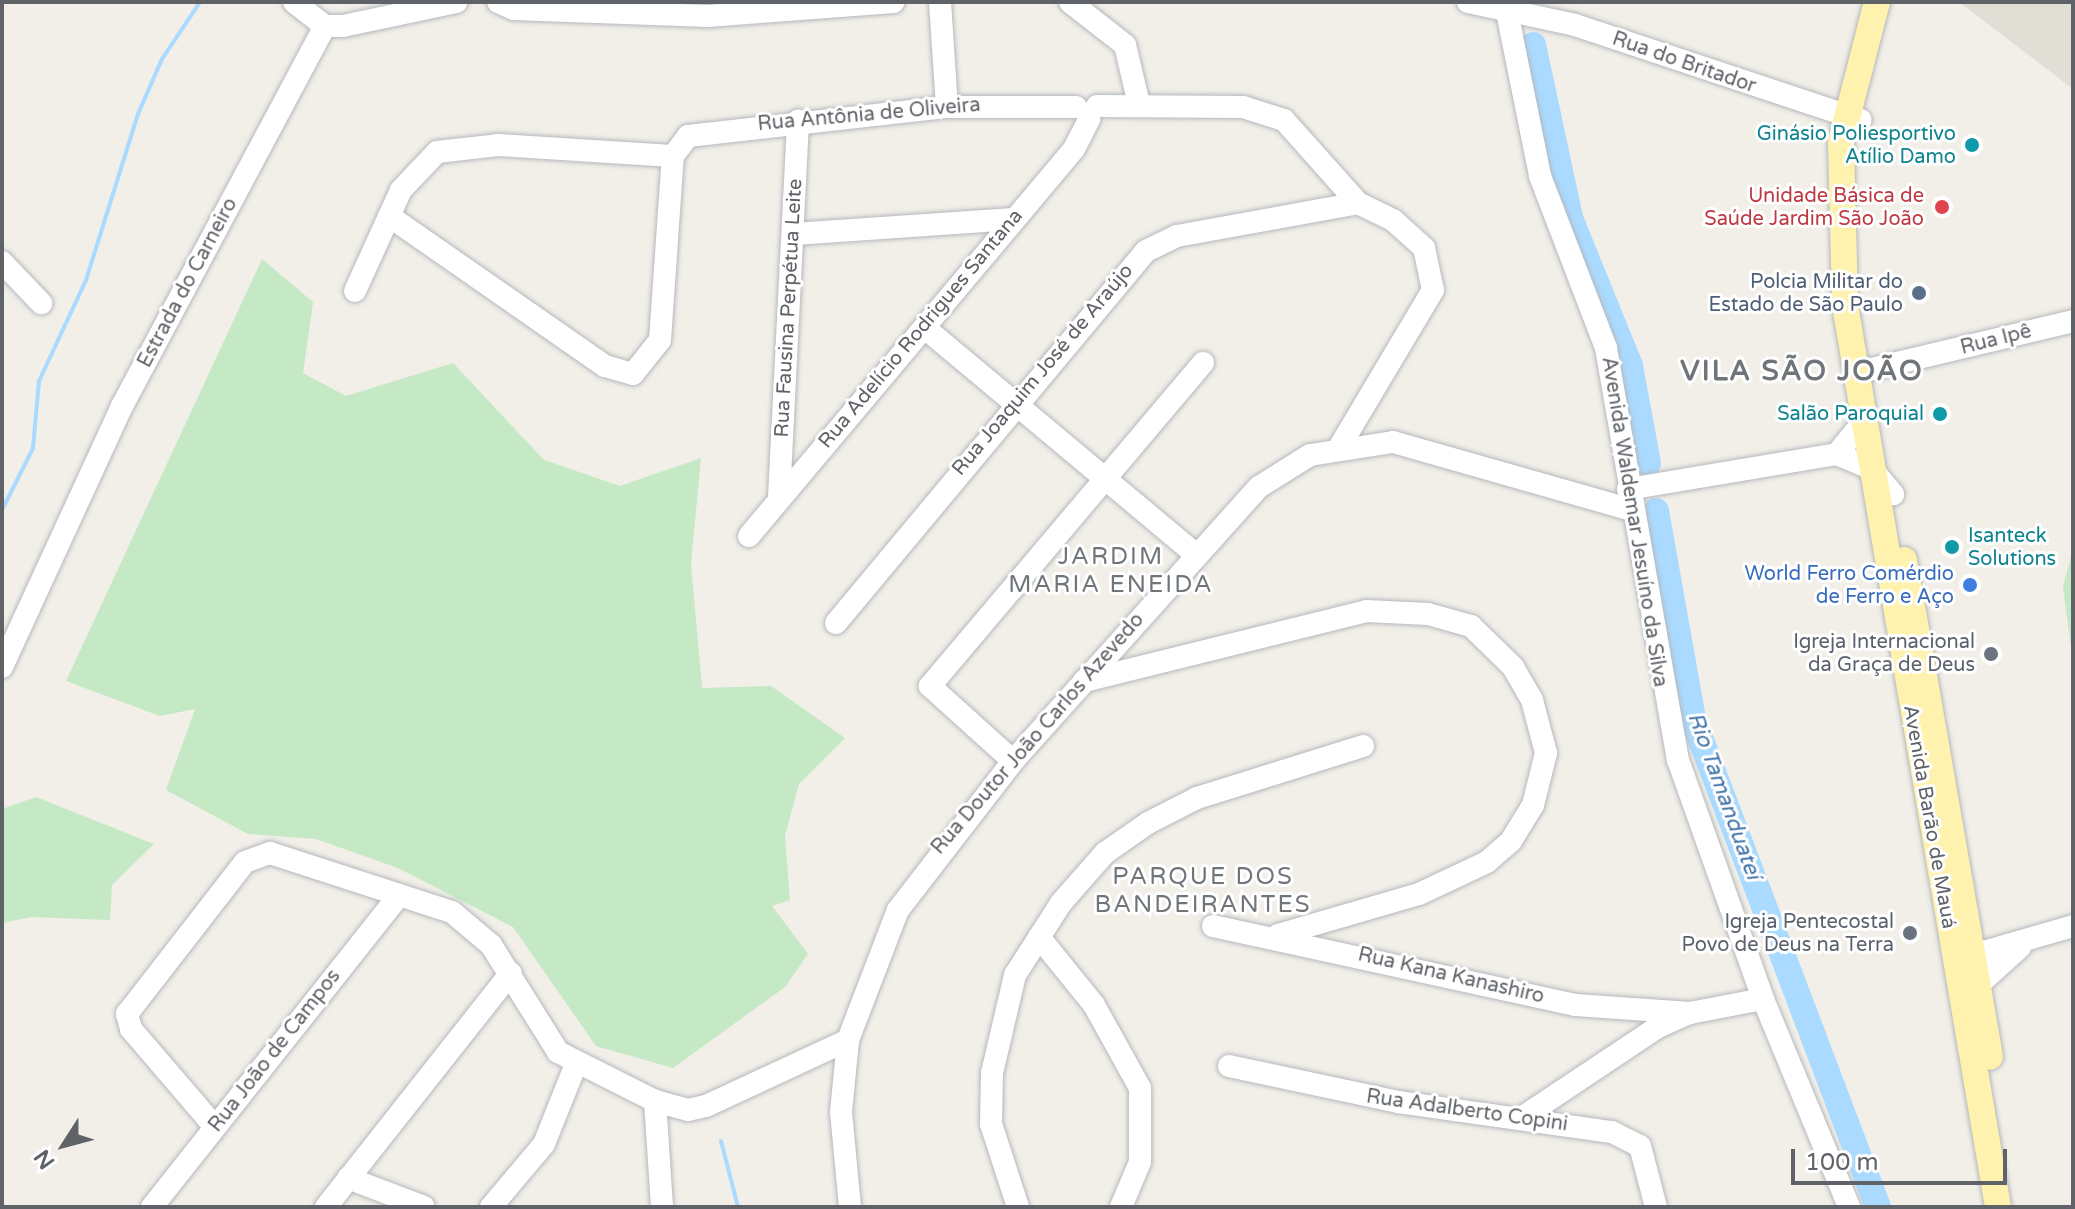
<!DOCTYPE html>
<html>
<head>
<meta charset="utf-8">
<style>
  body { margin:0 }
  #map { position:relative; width:2075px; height:1209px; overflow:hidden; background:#f1efe8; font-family:"Varela Round",sans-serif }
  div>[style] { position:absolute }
  .education>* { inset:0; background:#e1ded6 }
  .green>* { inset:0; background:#c5e8c5 }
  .stream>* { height:4px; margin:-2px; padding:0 2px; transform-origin:2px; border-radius:2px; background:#aadaff }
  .river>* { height:26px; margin:-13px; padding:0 13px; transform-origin:13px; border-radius:13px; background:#aadaff }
  .roads { filter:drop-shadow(0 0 2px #b5b8bc) drop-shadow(0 0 2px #b5b8bc) }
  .minor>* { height:22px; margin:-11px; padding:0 11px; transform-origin:11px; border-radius:11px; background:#fff }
  .major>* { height:26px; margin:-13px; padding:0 13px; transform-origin:13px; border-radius:13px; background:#fff2af }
  .dots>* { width:22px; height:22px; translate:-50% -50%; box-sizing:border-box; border:4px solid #fff; border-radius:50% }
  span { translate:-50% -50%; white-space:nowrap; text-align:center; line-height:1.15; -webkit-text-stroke:6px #fff; paint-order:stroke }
  .street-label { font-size:20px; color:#5f6368 }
  .culture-label { font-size:20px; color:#0d838f }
  .right { translate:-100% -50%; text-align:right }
  .left { translate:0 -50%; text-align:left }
  .health-label { font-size:20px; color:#be3a42 }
  .service-label { font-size:20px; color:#4e5e75 }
  .shop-label { font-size:20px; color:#366cbe }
  .worship-label { font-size:20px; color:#5b616d }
  .water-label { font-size:22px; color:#4174aa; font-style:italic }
  .quarter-label { font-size:24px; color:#70757a; letter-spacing:2px }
  .district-label { font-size:28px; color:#70757a; font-weight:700; letter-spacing:2px }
  .frame { position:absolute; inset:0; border:4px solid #5f6368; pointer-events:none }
  .north { position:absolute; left:24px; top:1105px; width:80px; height:80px; -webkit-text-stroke:6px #fff; paint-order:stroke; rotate:234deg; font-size:22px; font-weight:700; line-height:32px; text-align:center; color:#5f6368 }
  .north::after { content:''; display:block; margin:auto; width:28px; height:36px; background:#5f6368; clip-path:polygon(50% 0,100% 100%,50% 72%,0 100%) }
  .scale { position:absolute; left:1791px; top:1149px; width:216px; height:36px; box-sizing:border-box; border:4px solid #5f6368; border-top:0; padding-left:10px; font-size:24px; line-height:28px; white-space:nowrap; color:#5f6368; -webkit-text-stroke:6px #fff; paint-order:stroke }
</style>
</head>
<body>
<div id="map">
  <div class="education">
    <i style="clip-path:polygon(1959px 2px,2073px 2px,2073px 89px)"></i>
  </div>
  <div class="green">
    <i style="clip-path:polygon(262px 259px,313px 302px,303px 373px,346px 396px,453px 363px,544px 460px,620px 486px,701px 458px,691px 564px,702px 688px,771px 686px,845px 738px,799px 784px,785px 836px,790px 900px,772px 906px,808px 954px,785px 987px,673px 1068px,596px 1046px,513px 927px,398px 868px,316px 839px,248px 834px,166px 790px,195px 709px,160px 716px,66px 681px)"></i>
    <i style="clip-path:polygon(2073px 548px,2073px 663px,2063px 587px)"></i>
    <i style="clip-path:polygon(36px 797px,154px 844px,112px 885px,110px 920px,31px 917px,2px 923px,2px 809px)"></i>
  </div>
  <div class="stream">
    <i style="left:2px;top:510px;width:69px;rotate:-63.4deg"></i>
    <i style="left:33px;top:448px;width:67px;rotate:-84.9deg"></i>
    <i style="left:39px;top:381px;width:111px;rotate:-65deg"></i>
    <i style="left:86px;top:280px;width:174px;rotate:-72.6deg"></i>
    <i style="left:138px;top:114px;width:60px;rotate:-66.4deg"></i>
    <i style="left:162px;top:59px;width:69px;rotate:-56.3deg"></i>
    <i style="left:721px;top:1141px;width:68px;rotate:75.6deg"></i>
  </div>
  <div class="river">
    <i style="left:1533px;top:45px;width:177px;rotate:77.9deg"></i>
    <i style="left:1570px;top:218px;width:160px;rotate:67.9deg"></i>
    <i style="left:1630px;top:366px;width:99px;rotate:79.5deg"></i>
    <i style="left:1656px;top:511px;width:211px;rotate:79.9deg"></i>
    <i style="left:1693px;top:719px;width:522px;rotate:69.24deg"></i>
  </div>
  <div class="roads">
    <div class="minor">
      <i style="left:294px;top:2px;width:39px;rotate:38deg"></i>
      <i style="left:325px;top:26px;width:18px"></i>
      <i style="left:343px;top:26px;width:116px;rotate:-11.9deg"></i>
      <i style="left:498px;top:2px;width:17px;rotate:24deg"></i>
      <i style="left:514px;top:9px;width:194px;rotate:2.1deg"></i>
      <i style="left:708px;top:16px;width:186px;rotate:-4.3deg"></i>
      <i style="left:940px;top:2px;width:105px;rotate:86.2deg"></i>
      <i style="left:1070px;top:2px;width:70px;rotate:38deg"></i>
      <i style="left:1125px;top:45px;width:61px;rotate:76.7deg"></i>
      <i style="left:1468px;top:2px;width:109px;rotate:12.1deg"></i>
      <i style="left:1575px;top:25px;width:301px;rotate:18.4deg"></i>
      <i style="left:1505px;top:2px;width:177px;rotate:78.6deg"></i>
      <i style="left:1540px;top:176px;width:184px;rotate:69deg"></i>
      <i style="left:1606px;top:348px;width:418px;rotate:80.1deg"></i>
      <i style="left:1678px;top:760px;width:254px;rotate:70.4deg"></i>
      <i style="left:1763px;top:999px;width:225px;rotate:67.5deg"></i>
      <i style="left:1097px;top:106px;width:146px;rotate:0.4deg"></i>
      <i style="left:1243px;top:107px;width:43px;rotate:17.6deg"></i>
      <i style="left:1284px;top:120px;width:111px;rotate:48.3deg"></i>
      <i style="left:1358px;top:203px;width:39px;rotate:26deg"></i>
      <i style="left:1393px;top:220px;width:42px;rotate:42.1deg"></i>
      <i style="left:1424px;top:248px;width:43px;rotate:77.9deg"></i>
      <i style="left:1433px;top:290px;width:182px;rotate:120.8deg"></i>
      <i style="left:389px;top:216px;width:263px;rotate:34.8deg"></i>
      <i style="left:605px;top:366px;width:29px;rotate:16deg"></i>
      <i style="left:633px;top:374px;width:43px;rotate:-51.5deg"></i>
      <i style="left:660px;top:340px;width:184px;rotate:-86deg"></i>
      <i style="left:673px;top:156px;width:25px;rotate:-53deg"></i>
      <i style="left:688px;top:136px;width:261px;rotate:-6.4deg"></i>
      <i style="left:947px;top:107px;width:129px"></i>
      <i style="left:794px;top:234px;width:220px;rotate:-3.9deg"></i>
      <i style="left:2px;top:262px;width:57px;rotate:46.4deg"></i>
      <i style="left:355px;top:291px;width:111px;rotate:-65.5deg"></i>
      <i style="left:401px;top:190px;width:52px;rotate:-46.5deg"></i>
      <i style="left:437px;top:152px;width:61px;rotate:-6.5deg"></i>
      <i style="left:498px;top:145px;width:175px;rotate:3.6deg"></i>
      <i style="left:925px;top:328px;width:351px;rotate:39.9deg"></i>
      <i style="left:1872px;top:369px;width:207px;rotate:-13.4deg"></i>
      <i style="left:1837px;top:454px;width:40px;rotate:-51deg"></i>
      <i style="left:1628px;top:489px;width:212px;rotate:-9.5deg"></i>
      <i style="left:1837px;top:454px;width:38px;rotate:23deg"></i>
      <i style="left:1872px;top:469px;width:33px;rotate:50deg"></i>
      <i style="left:779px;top:497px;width:377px;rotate:-87.1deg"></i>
      <i style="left:749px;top:536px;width:505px;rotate:-49.98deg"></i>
      <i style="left:1074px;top:149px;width:34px;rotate:-63deg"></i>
      <i style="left:836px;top:623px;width:484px;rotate:-50.2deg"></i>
      <i style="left:1146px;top:251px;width:34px;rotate:-26deg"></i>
      <i style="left:1177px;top:236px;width:184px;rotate:-10.3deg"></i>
      <i style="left:2px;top:667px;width:287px;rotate:-65.3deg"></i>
      <i style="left:122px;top:406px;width:431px;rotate:-61.9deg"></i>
      <i style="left:1084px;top:681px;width:291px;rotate:-13.9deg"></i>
      <i style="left:1366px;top:611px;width:62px;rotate:2.8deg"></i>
      <i style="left:1428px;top:614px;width:45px;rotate:15.6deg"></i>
      <i style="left:1471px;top:626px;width:59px;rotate:44.3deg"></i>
      <i style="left:1513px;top:667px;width:38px;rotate:60deg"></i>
      <i style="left:1532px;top:700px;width:55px;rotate:75.2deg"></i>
      <i style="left:1546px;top:753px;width:54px;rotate:104deg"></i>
      <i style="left:1533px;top:805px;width:42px;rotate:121.4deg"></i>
      <i style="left:1511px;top:841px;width:32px;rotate:139deg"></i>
      <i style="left:1487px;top:862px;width:75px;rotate:154.8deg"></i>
      <i style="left:1419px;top:894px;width:147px;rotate:163.8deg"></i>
      <i style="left:1013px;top:761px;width:112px;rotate:-137.9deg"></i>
      <i style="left:930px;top:686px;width:423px;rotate:-49.8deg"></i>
      <i style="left:1213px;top:926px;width:371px;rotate:12.3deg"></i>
      <i style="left:1576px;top:1005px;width:114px;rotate:4deg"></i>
      <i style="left:1039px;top:937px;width:87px;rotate:51deg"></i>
      <i style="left:1094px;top:1005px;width:95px;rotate:61deg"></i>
      <i style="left:1140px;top:1088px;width:74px;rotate:90deg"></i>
      <i style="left:1140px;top:1162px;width:49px;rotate:112.9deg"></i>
      <i style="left:1959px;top:959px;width:119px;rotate:-16.1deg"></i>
      <i style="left:1978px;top:985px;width:57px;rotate:-42.1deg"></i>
      <i style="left:1229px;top:1066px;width:173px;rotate:12deg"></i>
      <i style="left:1398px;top:1102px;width:216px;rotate:8deg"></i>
      <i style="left:1612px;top:1132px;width:31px;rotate:27deg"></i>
      <i style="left:1640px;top:1146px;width:63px;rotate:75.3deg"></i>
      <i style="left:655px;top:1101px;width:106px;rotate:86.2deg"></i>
      <i style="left:1520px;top:1119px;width:166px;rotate:-33.7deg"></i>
      <i style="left:1658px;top:1027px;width:35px;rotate:-24deg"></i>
      <i style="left:1690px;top:1013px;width:74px;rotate:-10.9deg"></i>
      <i style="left:215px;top:1127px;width:129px;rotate:-130.6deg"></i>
      <i style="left:131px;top:1029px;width:16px;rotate:-105deg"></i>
      <i style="left:127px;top:1014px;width:192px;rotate:-52.2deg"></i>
      <i style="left:245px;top:862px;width:27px;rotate:-20deg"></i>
      <i style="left:270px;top:853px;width:191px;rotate:18deg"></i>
      <i style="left:452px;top:912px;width:51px;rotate:40.2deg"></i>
      <i style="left:491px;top:945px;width:126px;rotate:57.9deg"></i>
      <i style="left:558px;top:1052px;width:109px;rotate:26.8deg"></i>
      <i style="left:655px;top:1101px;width:34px;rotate:15deg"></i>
      <i style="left:688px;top:1110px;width:18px;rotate:-13deg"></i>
      <i style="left:706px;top:1106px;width:157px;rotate:-24.9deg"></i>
      <i style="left:348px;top:1178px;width:81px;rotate:20.9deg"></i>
      <i style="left:152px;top:1207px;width:398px;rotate:-51.6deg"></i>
      <i style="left:326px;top:1207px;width:298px;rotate:-51.7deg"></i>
      <i style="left:491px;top:1207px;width:82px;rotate:-49.9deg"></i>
      <i style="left:544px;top:1144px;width:86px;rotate:-68.2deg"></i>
      <i style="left:850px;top:1207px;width:95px;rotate:-95.4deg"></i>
      <i style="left:841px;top:1112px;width:72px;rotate:-84.4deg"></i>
      <i style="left:848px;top:1040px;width:139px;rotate:-69deg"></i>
      <i style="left:898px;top:910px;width:188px;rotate:-52.3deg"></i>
      <i style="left:1013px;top:761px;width:368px;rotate:-48.1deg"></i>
      <i style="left:1259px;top:487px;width:60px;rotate:-32.1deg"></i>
      <i style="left:1310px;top:455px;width:84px;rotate:-8.9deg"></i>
      <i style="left:1393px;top:442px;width:248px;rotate:15.9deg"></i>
      <i style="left:1018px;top:1207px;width:87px;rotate:-108deg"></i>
      <i style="left:991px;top:1124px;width:51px;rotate:-88.9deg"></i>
      <i style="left:992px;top:1073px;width:101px;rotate:-76.8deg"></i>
      <i style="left:1015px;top:975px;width:85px;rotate:-57.4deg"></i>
      <i style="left:1061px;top:903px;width:67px;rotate:-48.7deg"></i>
      <i style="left:1105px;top:853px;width:52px;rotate:-34.9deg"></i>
      <i style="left:1148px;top:823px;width:55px;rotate:-27deg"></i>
      <i style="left:1197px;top:798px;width:174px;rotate:-17.4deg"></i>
    </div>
    <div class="major">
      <i style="left:1877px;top:2px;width:144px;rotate:104.5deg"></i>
      <i style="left:1841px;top:141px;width:164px;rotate:88.6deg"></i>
      <i style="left:1845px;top:305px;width:915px;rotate:80.37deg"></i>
      <i style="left:1904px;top:560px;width:504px;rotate:80.18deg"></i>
    </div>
  </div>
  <div class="dots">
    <i style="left:1972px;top:145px;background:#0f9aa8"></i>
    <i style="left:1942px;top:207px;background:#e0444e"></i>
    <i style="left:1919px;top:293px;background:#5c6f8a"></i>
    <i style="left:1940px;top:414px;background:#0f9aa8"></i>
    <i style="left:1952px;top:547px;background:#0f9aa8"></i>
    <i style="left:1970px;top:585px;background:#3f7fe0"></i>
    <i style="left:1991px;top:654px;background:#6b7280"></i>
    <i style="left:1910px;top:933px;background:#6b7280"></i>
  </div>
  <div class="street-label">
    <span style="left:1684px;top:63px;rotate:19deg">Rua do Britador</span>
    <span style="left:869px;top:115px;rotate:-5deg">Rua Antônia de Oliveira</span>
    <span style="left:188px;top:283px;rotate:-62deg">Estrada do Carneiro</span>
    <span style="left:789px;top:308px;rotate:-87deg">Rua Fausina Perpétua Leite</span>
    <span style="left:921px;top:329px;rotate:-50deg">Rua Adelício Rodrigues Santana</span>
    <span style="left:1996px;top:340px;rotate:-14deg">Rua Ipê</span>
    <span style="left:1043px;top:370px;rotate:-50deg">Rua Joaquim José de Araújo</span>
    <span style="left:1634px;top:522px;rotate:81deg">Avenida Waldemar Jesuíno da Silva</span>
    <span style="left:1038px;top:734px;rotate:-49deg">Rua Doutor João Carlos Azevedo</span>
    <span style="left:1929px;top:817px;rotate:80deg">Avenida Barão de Mauá</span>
    <span style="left:1451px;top:976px;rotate:13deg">Rua Kana Kanashiro</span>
    <span style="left:275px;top:1051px;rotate:-52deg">Rua João de Campos</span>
    <span style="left:1467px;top:1111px;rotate:8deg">Rua Adalberto Copini</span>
  </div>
  <div class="culture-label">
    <span class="right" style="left:1956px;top:146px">Ginásio Poliesportivo<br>Atílio Damo</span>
    <span class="right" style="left:1924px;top:414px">Salão Paroquial</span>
    <span class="left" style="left:1968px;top:548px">Isanteck<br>Solutions</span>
  </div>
  <div class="health-label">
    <span class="right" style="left:1924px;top:208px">Unidade Básica de<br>Saúde Jardim São João</span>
  </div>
  <div class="service-label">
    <span class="right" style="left:1903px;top:294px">Polcia Militar do<br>Estado de São Paulo</span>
  </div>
  <div class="shop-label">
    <span class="right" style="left:1954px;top:586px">World Ferro Comérdio<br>de Ferro e Aço</span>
  </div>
  <div class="worship-label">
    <span class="right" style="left:1975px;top:654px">Igreja Internacional<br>da Graça de Deus</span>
    <span class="right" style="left:1894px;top:934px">Igreja Pentecostal<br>Povo de Deus na Terra</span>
  </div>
  <div class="water-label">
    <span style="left:1724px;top:796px;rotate:70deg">Rio Tamanduateí</span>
  </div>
  <div class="quarter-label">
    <span style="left:1111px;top:571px">JARDIM<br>MARIA ENEIDA</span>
    <span style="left:1203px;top:891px">PARQUE DOS<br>BANDEIRANTES</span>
  </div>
  <div class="district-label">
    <span style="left:1802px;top:371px">VILA SÃO JOÃO</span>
  </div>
  <div class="frame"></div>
  <div class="north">N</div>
  <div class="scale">100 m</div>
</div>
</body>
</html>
